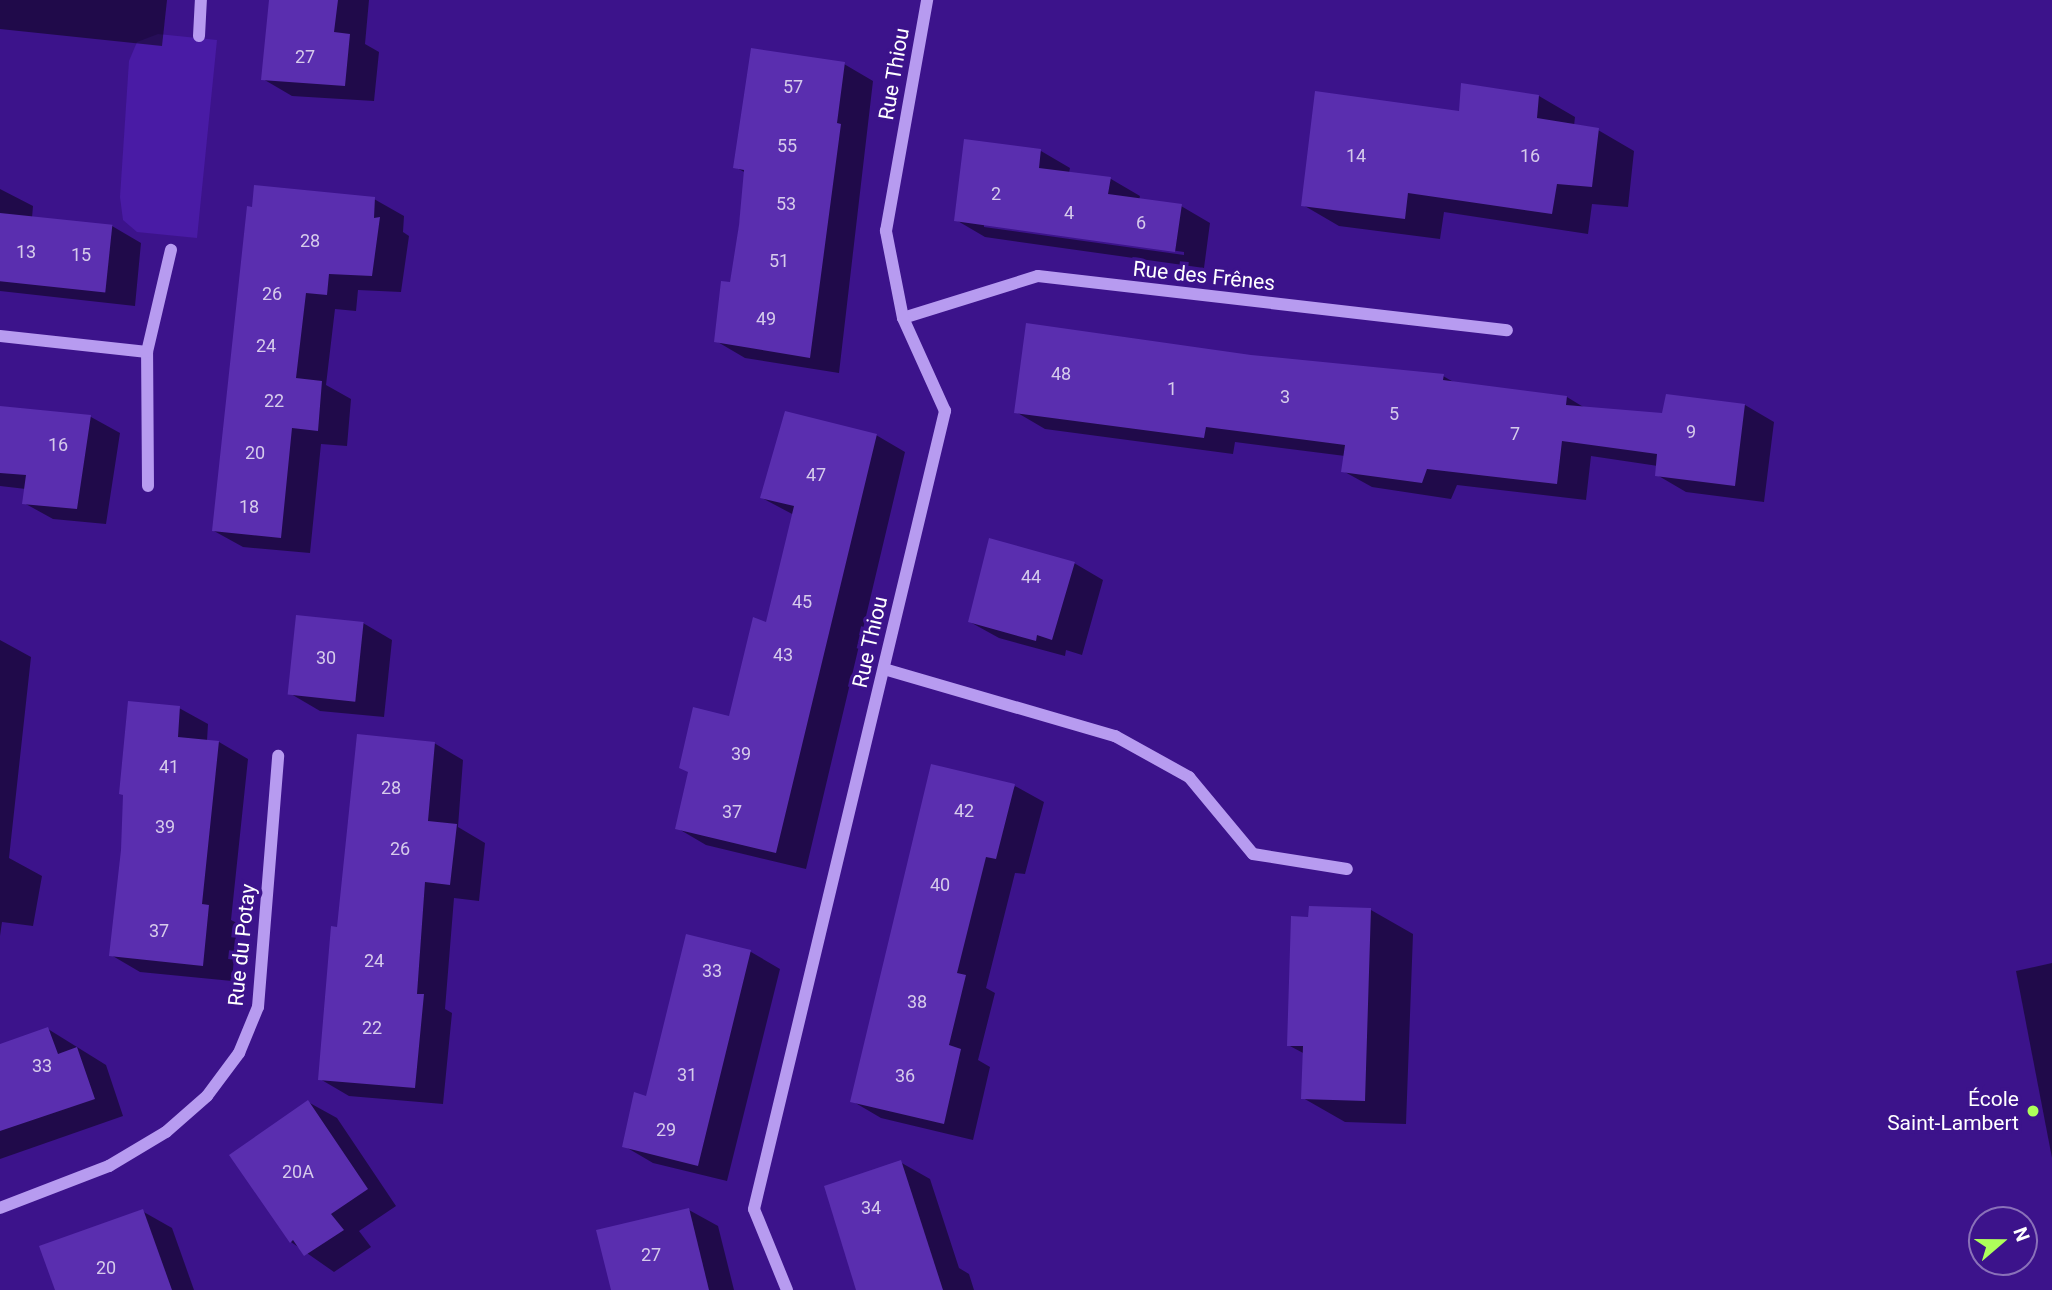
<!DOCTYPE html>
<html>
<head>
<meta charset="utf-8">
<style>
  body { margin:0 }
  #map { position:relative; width:2052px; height:1290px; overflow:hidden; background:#3c138b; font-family:Roboto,sans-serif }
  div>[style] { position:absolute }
  .green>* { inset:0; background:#491ba5 }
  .shadow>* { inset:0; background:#0007 }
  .building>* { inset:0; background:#5a2eaf; transform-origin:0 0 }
  .minor>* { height:12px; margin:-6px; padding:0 6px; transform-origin:6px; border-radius:6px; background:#b79bf0 }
  .dots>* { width:19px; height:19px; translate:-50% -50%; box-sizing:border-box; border:4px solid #3c138b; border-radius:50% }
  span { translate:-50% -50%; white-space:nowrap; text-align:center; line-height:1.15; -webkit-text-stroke:7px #3c138b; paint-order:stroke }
  .number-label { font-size:18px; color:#d6cbeb }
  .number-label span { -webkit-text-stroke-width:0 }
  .street-label { font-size:21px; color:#fff }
  .poi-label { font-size:21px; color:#fff }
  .right { translate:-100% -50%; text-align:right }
  .north { position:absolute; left:1968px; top:1206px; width:70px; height:70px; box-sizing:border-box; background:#3c138b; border:2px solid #8a71b9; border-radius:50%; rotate:70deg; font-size:19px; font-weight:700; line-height:28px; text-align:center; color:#fff }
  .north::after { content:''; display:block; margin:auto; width:24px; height:32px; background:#aeff5a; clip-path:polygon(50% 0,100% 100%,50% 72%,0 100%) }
</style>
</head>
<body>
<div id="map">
  <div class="green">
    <i style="clip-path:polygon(158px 34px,217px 40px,197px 238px,137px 232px,123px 220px,120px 197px,129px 61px,137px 42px)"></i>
  </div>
  <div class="shadow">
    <i style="clip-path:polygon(0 0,167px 0,162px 46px,0 29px)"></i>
    <i style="clip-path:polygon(271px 0,369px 0,365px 44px,379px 52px,374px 101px,292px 96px,263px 79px)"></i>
    <i style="clip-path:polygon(844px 64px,873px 81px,839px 373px,745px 358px,716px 341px,732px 284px,746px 173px,735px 167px)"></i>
    <i style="clip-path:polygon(1463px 85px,1539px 96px,1575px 117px,1574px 126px,1598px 130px,1634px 151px,1628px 207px,1592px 204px,1588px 234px,1444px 212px,1440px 239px,1339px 226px,1303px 205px,1460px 113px)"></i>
    <i style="clip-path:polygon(evenodd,1041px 151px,1070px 168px,1069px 173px,1111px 179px,1140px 196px,1139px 200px,1181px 206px,1210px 223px,1204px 268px,985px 237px,956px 220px,1041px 151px,984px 223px,1184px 252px,1184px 255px,984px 227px,984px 223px)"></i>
    <i style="clip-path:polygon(0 189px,33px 206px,32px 218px,112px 226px,141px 243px,135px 306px,0 291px)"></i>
    <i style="clip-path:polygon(374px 199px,404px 216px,403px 232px,409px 236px,401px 292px,358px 290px,356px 311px,335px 309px,326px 385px,351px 399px,347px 446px,321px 444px,310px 553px,243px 547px,214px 531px,249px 208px)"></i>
    <i style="clip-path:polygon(1251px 357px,1443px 376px,1457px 384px,1567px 397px,1585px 408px,1664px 415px,1745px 405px,1774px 422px,1764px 502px,1686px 492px,1657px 475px,1658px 466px,1591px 456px,1586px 500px,1457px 485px,1451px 499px,1372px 487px,1343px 471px,1345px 456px,1235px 442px,1233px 454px,1045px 429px,1016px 412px)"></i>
    <i style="clip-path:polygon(0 407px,91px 417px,120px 433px,106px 524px,53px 519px,24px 503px,26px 489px,0 486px)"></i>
    <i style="clip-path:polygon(876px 435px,905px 452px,806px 869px,706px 845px,677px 828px,731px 718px,767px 624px,794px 515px,762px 498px)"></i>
    <i style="clip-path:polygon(1074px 563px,1103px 580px,1082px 655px,1066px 650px,1065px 656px,999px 638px,970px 622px)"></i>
    <i style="clip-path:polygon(363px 623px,392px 640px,384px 717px,320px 711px,291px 694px)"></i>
    <i style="clip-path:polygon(0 640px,31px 657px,9px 858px,42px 876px,33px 926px,2px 922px,0 936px)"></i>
    <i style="clip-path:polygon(179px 708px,208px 724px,207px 741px,219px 742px,248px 759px,231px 920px,237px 923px,232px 981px,140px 972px,111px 955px,122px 850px)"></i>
    <i style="clip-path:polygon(434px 743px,463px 760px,458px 827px,485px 843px,479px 901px,454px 898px,445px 1009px,452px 1013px,443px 1104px,349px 1096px,320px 1079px)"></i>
    <i style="clip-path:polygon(1015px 786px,1044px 802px,1025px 874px,1015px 873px,986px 988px,995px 993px,978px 1060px,990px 1067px,973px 1140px,881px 1118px,852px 1101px)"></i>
    <i style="clip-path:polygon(1310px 907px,1371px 910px,1413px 934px,1406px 1124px,1345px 1122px,1303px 1098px,1305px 1054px,1288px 1045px)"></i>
    <i style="clip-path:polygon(687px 937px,751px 952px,780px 969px,727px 1181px,653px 1163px,624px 1146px,648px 1099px)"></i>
    <i style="clip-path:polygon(2052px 963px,2052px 1158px,2016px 971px)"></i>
    <i style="clip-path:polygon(48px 1029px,106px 1065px,123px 1116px,0 1159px,0 1046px)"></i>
    <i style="clip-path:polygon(308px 1102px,337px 1118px,396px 1206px,359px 1231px,371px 1247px,334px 1272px,291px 1242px)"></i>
    <i style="clip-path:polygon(900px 1162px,930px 1179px,959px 1268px,969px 1274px,974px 1290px,858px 1290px,826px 1187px)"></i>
    <i style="clip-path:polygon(689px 1210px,718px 1226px,734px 1290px,615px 1290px)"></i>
    <i style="clip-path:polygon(142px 1211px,172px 1228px,194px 1290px,57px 1290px)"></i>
  </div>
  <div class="building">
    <i style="clip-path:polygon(269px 0,338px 0,334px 32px,350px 34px,345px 86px,261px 80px)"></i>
    <i style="clip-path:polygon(751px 48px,845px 62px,837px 123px,841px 124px,810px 358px,714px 342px,721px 281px,730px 282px,739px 225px,744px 170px,733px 168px)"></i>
    <i style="clip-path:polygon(1461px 83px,1539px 95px,1537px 118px,1599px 128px,1592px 187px,1557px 184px,1552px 214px,1408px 193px,1405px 219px,1301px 206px,1315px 91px,1459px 111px)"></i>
    <i style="clip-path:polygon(964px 139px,1041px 149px,1039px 168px,1111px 177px,1108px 194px,1182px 204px,1175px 252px,954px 221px)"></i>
    <i style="clip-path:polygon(254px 185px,375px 197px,374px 218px,380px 217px,372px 276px,329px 274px,327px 295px,306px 293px,296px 378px,322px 381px,318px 431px,292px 428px,281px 538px,212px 531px,247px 206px,252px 207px)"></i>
    <i style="left:0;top:213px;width:113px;height:68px;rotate:6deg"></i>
    <i style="clip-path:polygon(1026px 323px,1251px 355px,1444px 374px,1443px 380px,1567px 396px,1566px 405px,1662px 413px,1666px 394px,1745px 404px,1735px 486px,1655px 476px,1657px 454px,1562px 441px,1557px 484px,1427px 469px,1422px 483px,1341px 472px,1345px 445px,1206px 427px,1204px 438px,1014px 413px)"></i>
    <i style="clip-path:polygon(0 406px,91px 415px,77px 509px,22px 504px,26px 475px,0 473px)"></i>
    <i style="clip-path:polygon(785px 411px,877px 434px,776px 853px,675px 829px,688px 772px,679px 768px,693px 707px,729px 716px,753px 617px,766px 622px,794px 506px,760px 498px)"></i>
    <i style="clip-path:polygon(989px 538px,1075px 562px,1052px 640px,1037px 635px,1036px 641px,968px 622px)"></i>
    <i style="left:296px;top:615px;width:68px;height:80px;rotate:6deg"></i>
    <i style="clip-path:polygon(128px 701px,180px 706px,178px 737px,219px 741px,202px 904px,209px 905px,203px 966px,109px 956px,121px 850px,123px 795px,119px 794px)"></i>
    <i style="clip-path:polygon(357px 734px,435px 742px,428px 821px,457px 824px,450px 885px,425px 882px,417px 994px,424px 994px,415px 1088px,318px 1080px,331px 926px,337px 927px)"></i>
    <i style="clip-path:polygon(931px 764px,1015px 784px,996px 859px,986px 857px,957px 973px,966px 975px,949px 1045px,961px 1049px,944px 1124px,850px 1102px)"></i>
    <i style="clip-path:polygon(1309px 906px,1371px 908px,1365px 1101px,1301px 1099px,1303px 1046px,1287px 1046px,1291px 916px,1308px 917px)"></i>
    <i style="clip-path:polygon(686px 934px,751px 950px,698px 1166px,622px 1147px,634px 1092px,646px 1096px)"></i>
    <i style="clip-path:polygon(48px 1027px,58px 1054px,77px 1047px,95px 1099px,0 1131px,0 1044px)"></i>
    <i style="clip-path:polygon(308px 1100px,368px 1189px,331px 1214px,344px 1230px,304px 1256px,293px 1240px,290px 1243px,229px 1155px)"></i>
    <i style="clip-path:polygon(901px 1160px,943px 1290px,856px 1290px,824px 1186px)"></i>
    <i style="clip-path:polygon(689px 1208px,709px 1290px,611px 1290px,596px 1230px)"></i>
    <i style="clip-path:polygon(143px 1209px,172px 1290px,55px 1290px,39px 1246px)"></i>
  </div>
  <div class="minor">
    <i style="left:199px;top:36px;width:36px;rotate:-87deg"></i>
    <i style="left:903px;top:318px;width:141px;rotate:-17.3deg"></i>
    <i style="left:1038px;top:276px;width:472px;rotate:6.6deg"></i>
    <i style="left:0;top:336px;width:148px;rotate:6.2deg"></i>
    <i style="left:148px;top:486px;width:134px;rotate:-90.4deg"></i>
    <i style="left:147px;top:352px;width:105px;rotate:-76.8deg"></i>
    <i style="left:884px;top:669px;width:241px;rotate:16.2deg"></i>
    <i style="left:1115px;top:736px;width:85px;rotate:29deg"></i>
    <i style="left:1189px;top:777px;width:100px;rotate:50.3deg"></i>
    <i style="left:1253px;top:854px;width:95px;rotate:9.1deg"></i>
    <i style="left:0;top:1208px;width:117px;rotate:-21.1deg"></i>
    <i style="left:109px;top:1166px;width:66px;rotate:-30.8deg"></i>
    <i style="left:166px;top:1132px;width:55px;rotate:-41.3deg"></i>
    <i style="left:207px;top:1096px;width:54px;rotate:-53.3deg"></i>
    <i style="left:239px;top:1053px;width:50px;rotate:-67.6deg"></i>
    <i style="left:258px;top:1007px;width:252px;rotate:-85.4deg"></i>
    <i style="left:787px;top:1290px;width:87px;rotate:-112.2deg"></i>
    <i style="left:754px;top:1209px;width:821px;rotate:-76.54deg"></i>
    <i style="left:945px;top:411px;width:102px;rotate:-114.3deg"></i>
    <i style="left:903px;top:318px;width:89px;rotate:-101.1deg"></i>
    <i style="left:886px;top:231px;width:235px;rotate:-79.9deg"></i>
  </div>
  <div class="dots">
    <i style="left:2033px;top:1111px;background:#aeff5a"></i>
  </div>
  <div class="number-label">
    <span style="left:305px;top:57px">27</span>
    <span style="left:793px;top:87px">57</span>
    <span style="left:787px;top:146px">55</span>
    <span style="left:1356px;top:156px">14</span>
    <span style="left:1530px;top:156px">16</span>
    <span style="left:996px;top:194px">2</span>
    <span style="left:786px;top:204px">53</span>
    <span style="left:1069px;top:213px">4</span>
    <span style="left:1141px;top:223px">6</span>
    <span style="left:310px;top:241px">28</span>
    <span style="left:26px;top:252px">13</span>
    <span style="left:81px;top:255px">15</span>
    <span style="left:779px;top:261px">51</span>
    <span style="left:272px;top:294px">26</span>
    <span style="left:766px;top:319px">49</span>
    <span style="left:266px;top:346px">24</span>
    <span style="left:1061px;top:374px">48</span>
    <span style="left:1172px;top:389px">1</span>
    <span style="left:1285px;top:397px">3</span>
    <span style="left:274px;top:401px">22</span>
    <span style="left:1394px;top:414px">5</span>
    <span style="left:1691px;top:432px">9</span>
    <span style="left:1515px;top:434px">7</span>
    <span style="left:58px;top:445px">16</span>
    <span style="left:255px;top:453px">20</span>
    <span style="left:816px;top:475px">47</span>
    <span style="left:249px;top:507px">18</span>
    <span style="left:1031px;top:577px">44</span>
    <span style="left:802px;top:602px">45</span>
    <span style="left:783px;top:655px">43</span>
    <span style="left:326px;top:658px">30</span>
    <span style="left:741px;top:754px">39</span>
    <span style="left:169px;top:767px">41</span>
    <span style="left:391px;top:788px">28</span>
    <span style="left:964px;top:811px">42</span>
    <span style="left:732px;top:812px">37</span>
    <span style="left:165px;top:827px">39</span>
    <span style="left:400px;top:849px">26</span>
    <span style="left:940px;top:885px">40</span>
    <span style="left:159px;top:931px">37</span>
    <span style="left:374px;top:961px">24</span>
    <span style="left:712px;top:971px">33</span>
    <span style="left:917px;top:1002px">38</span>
    <span style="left:372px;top:1028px">22</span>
    <span style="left:42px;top:1066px">33</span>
    <span style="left:687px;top:1075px">31</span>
    <span style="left:905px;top:1076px">36</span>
    <span style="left:666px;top:1130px">29</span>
    <span style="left:298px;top:1172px">20A</span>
    <span style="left:871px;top:1208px">34</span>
    <span style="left:651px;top:1255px">27</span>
    <span style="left:106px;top:1268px">20</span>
  </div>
  <div class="street-label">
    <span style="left:894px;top:74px;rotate:-80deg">Rue Thiou</span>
    <span style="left:1204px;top:276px;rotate:6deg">Rue des Frênes</span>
    <span style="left:870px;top:642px;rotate:-77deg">Rue Thiou</span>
    <span style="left:242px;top:945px;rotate:-84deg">Rue du Potay</span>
  </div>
  <div class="poi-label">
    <span class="right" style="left:2019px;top:1111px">École<br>Saint-Lambert</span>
  </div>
  <div class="north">N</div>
</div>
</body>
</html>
